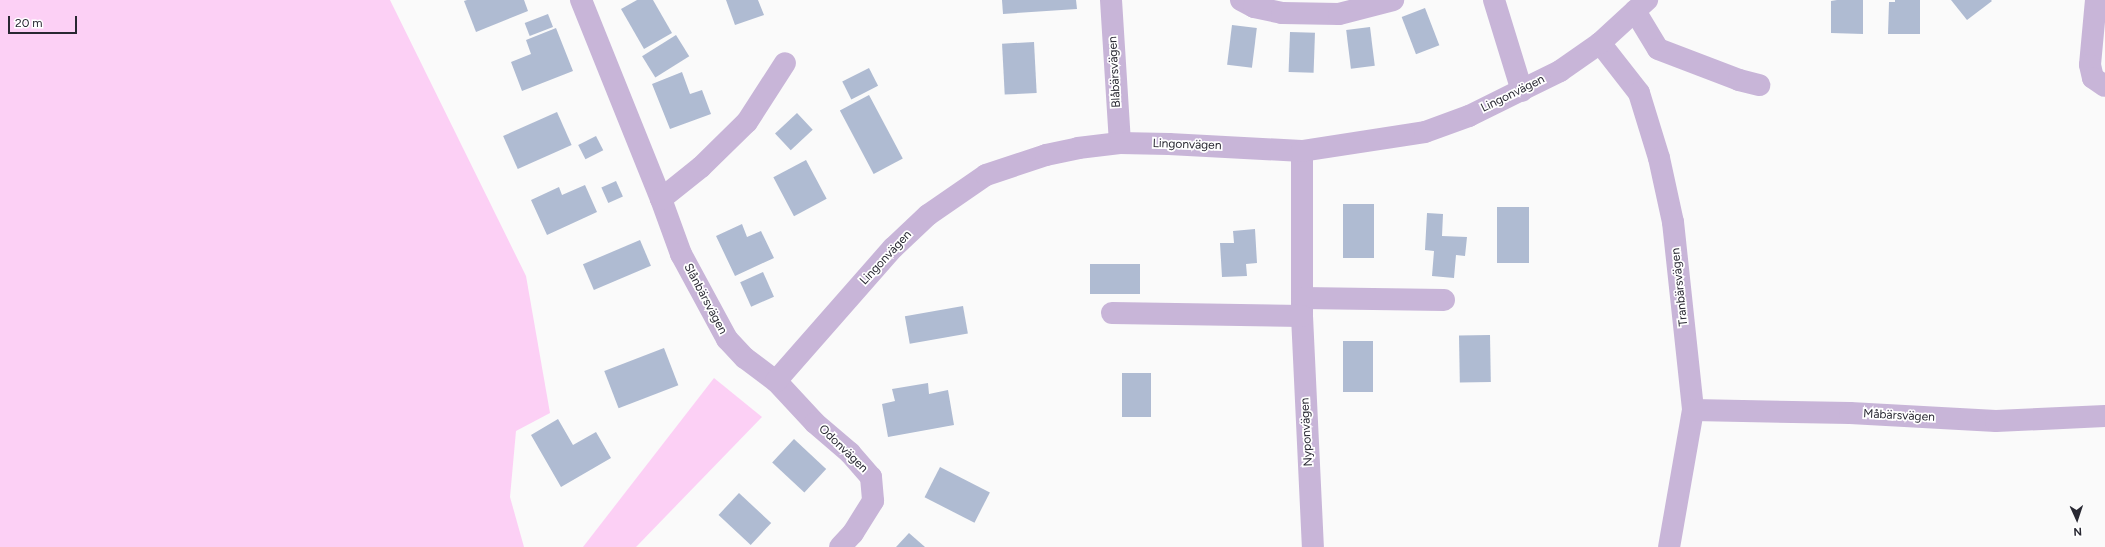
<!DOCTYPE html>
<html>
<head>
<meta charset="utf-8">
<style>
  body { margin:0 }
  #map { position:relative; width:2105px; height:547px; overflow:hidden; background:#fafafa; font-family:Figtree,sans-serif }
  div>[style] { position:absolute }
  .green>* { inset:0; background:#fcd0f5 }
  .building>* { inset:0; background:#afbbd2; transform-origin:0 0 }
  .street>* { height:22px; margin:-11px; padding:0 11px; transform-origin:11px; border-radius:11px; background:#c8b5d8 }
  span { translate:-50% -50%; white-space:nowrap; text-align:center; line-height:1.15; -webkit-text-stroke:3.5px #fff; paint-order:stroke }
  .street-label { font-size:12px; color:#282832 }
  .north { position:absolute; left:2057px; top:499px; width:40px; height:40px; -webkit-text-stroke:3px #fff; paint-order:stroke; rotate:177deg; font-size:11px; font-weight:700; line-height:16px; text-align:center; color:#282832 }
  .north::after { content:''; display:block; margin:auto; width:14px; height:18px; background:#282832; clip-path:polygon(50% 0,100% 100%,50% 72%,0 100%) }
  .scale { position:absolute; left:8px; top:16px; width:69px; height:18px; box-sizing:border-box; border:2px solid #282832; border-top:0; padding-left:5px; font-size:12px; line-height:14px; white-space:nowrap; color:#282832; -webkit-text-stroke:3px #fff; paint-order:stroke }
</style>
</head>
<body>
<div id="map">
  <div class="green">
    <i style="clip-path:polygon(0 0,390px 0,526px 276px,550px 413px,516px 431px,510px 497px,524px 547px,0 547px)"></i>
    <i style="clip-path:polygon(714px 378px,762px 417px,636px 547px,583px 547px)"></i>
  </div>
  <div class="building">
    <i style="clip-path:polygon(467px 0,524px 0,528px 11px,476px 32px,464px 1px)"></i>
    <i style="clip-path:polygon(637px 0,653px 0,672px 33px,644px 49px,621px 9px)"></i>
    <i style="clip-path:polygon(726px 0,758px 0,764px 15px,735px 25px)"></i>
    <i style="clip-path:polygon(1002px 0,1076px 0,1077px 9px,1003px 14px)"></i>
    <i style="clip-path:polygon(1837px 0,1863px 0,1863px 34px,1831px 33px,1831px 1px)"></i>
    <i style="clip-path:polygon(1895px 0,1920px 0,1920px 34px,1888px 34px,1889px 2px,1895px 2px)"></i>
    <i style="clip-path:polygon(1951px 0,1991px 0,1992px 1px,1967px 20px)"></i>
    <i style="left:1425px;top:8px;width:40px;height:25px;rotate:69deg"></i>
    <i style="left:548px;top:14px;width:14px;height:25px;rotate:69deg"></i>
    <i style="left:1232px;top:25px;width:25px;height:40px;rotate:7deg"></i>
    <i style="left:1370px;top:27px;width:39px;height:24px;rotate:83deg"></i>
    <i style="clip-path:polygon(556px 28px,573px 71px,522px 91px,511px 62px,531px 54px,526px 40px)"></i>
    <i style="left:1290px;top:32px;width:25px;height:40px;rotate:2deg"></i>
    <i style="left:676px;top:35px;width:25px;height:40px;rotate:58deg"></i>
    <i style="left:1034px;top:42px;width:51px;height:32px;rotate:87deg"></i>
    <i style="left:869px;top:68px;width:20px;height:30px;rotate:63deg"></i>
    <i style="clip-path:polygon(682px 72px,690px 94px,702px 90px,711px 114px,670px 129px,652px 84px)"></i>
    <i style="left:869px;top:95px;width:72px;height:33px;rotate:62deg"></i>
    <i style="left:557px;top:112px;width:36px;height:59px;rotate:66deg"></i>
    <i style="left:797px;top:113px;width:23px;height:30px;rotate:47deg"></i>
    <i style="left:596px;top:136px;width:16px;height:20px;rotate:63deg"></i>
    <i style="left:806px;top:160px;width:44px;height:37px;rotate:62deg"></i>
    <i style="left:616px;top:181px;width:17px;height:16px;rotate:66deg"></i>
    <i style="clip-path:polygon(585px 185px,597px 212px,547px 235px,531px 200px,559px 187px,562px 195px)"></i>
    <i style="left:1343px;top:204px;width:31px;height:54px"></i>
    <i style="left:1497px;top:207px;width:32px;height:56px"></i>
    <i style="clip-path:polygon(1427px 213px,1443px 214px,1442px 236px,1467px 237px,1465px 256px,1456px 255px,1454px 278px,1432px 276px,1434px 251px,1425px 250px)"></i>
    <i style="clip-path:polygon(742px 224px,747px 237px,761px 231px,774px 258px,735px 276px,716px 236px)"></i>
    <i style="clip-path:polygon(1255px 229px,1257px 263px,1246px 264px,1247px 276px,1222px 277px,1220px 243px,1234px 243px,1233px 231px)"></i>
    <i style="left:640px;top:240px;width:28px;height:62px;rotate:67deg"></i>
    <i style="left:1090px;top:264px;width:50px;height:30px"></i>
    <i style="left:763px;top:272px;width:27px;height:25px;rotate:66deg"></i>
    <i style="left:963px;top:306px;width:28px;height:59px;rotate:80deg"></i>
    <i style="left:1490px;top:335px;width:47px;height:31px;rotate:89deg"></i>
    <i style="left:1373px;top:341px;width:51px;height:30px;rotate:90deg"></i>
    <i style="left:664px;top:348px;width:40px;height:64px;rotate:69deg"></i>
    <i style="left:1122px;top:373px;width:29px;height:44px"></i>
    <i style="clip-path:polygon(928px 383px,929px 394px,948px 390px,954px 425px,888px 437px,882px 404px,895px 401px,892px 389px)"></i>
    <i style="clip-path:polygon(558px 419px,573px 445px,596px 432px,611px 458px,561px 487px,531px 435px)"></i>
    <i style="left:794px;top:439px;width:44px;height:32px;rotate:43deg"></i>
    <i style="left:940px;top:467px;width:56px;height:34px;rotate:27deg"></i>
    <i style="left:739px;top:493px;width:44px;height:30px;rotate:43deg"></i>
    <i style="clip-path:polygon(909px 533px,925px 547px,896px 547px)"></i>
  </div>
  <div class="street">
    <i style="left:581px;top:0;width:214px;rotate:68.1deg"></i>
    <i style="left:661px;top:199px;width:59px;rotate:70deg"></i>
    <i style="left:681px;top:254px;width:97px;rotate:61.6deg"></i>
    <i style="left:727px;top:339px;width:26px;rotate:47deg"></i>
    <i style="left:745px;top:358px;width:39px;rotate:37deg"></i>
    <i style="left:776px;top:381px;width:57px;rotate:47.1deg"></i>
    <i style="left:815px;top:423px;width:46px;rotate:40.6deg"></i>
    <i style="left:850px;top:453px;width:32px;rotate:49deg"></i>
    <i style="left:871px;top:477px;width:24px;rotate:85deg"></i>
    <i style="left:873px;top:501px;width:38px;rotate:122deg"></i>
    <i style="left:853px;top:533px;width:19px;rotate:133deg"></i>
    <i style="left:1111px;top:0;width:143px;rotate:86.4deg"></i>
    <i style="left:1241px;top:0;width:15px;rotate:28deg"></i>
    <i style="left:1254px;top:7px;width:29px;rotate:12deg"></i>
    <i style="left:1282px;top:13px;width:57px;rotate:1deg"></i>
    <i style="left:1339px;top:14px;width:56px;rotate:-14.5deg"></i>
    <i style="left:1494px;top:0;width:95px;rotate:72.9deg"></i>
    <i style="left:2096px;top:0;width:65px;rotate:95.3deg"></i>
    <i style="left:2090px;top:65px;width:13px;rotate:77deg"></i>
    <i style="left:2093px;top:78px;width:14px;rotate:34deg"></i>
    <i style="left:1635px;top:11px;width:44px;rotate:58.8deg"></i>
    <i style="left:1658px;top:49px;width:87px;rotate:20.9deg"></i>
    <i style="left:1739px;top:80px;width:21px;rotate:14deg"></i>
    <i style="left:1600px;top:43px;width:63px;rotate:52deg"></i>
    <i style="left:1639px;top:93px;width:68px;rotate:72.9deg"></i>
    <i style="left:1659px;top:158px;width:66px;rotate:77.7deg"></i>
    <i style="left:1673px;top:222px;width:189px;rotate:83.9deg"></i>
    <i style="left:1693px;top:410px;width:139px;rotate:99.9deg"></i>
    <i style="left:1302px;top:151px;width:165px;rotate:90deg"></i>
    <i style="left:1302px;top:316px;width:231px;rotate:87.3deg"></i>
    <i style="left:661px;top:199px;width:51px;rotate:-38.7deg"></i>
    <i style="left:701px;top:167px;width:64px;rotate:-44.4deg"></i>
    <i style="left:747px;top:122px;width:70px;rotate:-57.2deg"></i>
    <i style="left:1302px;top:298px;width:142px;rotate:0.8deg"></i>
    <i style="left:1112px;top:313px;width:190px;rotate:0.9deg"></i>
    <i style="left:776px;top:381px;width:177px;rotate:-48.7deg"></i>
    <i style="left:893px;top:248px;width:48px;rotate:-43.3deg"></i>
    <i style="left:928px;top:215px;width:70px;rotate:-34.6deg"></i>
    <i style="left:986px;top:175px;width:63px;rotate:-18.4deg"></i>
    <i style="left:1046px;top:155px;width:33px;rotate:-12deg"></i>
    <i style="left:1078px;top:148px;width:42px;rotate:-6.8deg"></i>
    <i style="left:1120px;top:143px;width:49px;rotate:1.2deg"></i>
    <i style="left:1169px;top:144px;width:133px;rotate:3deg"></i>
    <i style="left:1302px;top:151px;width:124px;rotate:-8.8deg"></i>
    <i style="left:1425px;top:132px;width:47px;rotate:-20deg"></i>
    <i style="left:1469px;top:116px;width:102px;rotate:-26.3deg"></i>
    <i style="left:1560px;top:71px;width:49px;rotate:-35deg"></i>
    <i style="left:1600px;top:43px;width:64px;rotate:-42.5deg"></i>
    <i style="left:1693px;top:410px;width:157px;rotate:1.1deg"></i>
    <i style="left:1850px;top:413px;width:146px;rotate:3.1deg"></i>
    <i style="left:1996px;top:421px;width:109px;rotate:-2.6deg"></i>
  </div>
  <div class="street-label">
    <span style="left:1115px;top:72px;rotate:-93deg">Blåbärsvägen</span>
    <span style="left:1513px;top:94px;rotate:-26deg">Lingonvägen</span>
    <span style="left:1187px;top:145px;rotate:2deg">Lingonvägen</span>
    <span style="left:886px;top:258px;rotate:-47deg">Lingonvägen</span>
    <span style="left:1680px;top:287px;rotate:-96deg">Tranbärsvägen</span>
    <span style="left:705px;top:299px;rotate:62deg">Slånbärsvägen</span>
    <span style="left:1899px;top:416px;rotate:3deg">Måbärsvägen</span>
    <span style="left:1307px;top:432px;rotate:-93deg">Nyponvägen</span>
    <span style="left:843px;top:449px;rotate:44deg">Odonvägen</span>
  </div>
  <div class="north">N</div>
  <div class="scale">20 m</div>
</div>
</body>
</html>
